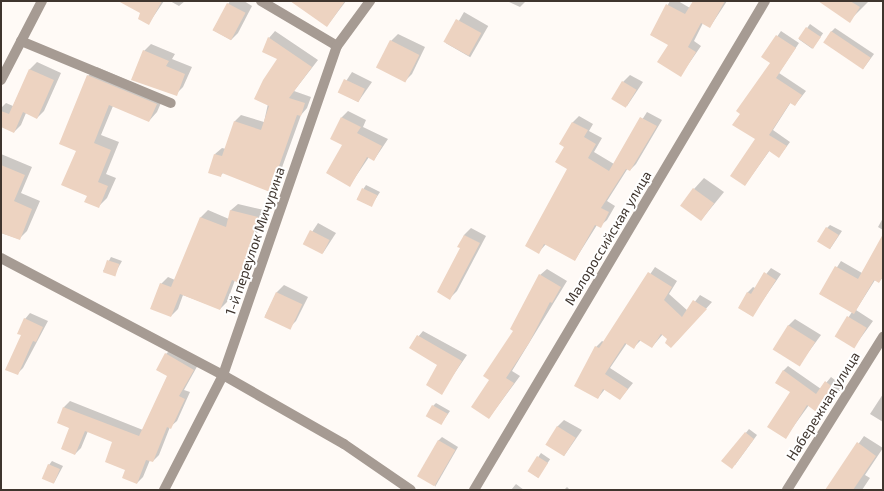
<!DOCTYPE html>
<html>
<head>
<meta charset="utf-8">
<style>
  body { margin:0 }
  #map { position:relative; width:884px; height:491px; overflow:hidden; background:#fffaf6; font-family:"Exo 2",sans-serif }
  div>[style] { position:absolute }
  .shadow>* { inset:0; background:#0003; transform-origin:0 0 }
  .building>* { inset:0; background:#edd3c1; transform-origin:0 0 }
  .minor>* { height:10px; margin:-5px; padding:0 5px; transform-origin:5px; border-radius:5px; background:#a69b93 }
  span { translate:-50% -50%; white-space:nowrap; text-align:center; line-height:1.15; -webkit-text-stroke:4px #fff; paint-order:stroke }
  .street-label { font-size:14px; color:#3f352e }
  .frame { position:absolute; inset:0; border:2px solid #3f352e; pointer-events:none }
</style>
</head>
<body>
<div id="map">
  <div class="shadow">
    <i style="clip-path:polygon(120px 1px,164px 1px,149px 23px,142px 13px)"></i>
    <i style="clip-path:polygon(170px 1px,185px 1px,179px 6px)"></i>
    <i style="clip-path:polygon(230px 1px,244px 1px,252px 6px,238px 33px,231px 40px,213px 30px)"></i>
    <i style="clip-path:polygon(291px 1px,346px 1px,327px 26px)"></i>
    <i style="clip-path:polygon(507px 1px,526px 1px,520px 7px)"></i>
    <i style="clip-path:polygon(670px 1px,678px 1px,690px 8px,694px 1px,727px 1px,710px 27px,703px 23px,694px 41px,701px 46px,681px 75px,669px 44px,651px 35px)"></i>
    <i style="clip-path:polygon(819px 1px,869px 1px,849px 21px)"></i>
    <i style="left:464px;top:12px;width:28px;height:36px;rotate:30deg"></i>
    <i style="left:810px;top:24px;width:16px;height:19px;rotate:35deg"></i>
    <i style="clip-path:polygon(835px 28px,874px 54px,863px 69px,831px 32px)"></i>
    <i style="clip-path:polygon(275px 31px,318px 60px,294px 91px,311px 97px,307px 108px,301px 115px,276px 184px,270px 191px,224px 172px,220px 176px,215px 154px,222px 148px,226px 149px,235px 121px,241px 115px,264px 122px,278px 58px,269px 38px)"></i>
    <i style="clip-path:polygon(781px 31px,799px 43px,779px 73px,806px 91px,795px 105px,791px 102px,773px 130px,790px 142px,779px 157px,770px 150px,745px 185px,756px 139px,741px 114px,771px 63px,763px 57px)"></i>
    <i style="clip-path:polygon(398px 34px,425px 47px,412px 74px,405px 81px,391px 41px)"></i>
    <i style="clip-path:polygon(151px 44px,175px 54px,172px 59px,192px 67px,183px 87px,176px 94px,133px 79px,144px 51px)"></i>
    <i style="clip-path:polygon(37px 62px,61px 73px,44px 111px,37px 118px,26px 113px,21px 125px,14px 132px,1px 126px,1px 108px,6px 103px,13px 106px,30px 69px)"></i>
    <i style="clip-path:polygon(97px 67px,164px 96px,157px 112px,149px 121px,113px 106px,101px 135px,119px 142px,106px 174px,116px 178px,107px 198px,98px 207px,88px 195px,77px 151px,88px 76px)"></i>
    <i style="clip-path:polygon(352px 72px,372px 82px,358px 102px,339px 92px)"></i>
    <i style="clip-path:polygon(630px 75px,643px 82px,627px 106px,623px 82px)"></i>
    <i style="clip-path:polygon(348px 111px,366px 120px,363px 127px,388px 139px,374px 160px,369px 157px,350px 185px,343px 145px,342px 117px)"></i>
    <i style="clip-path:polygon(647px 112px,662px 120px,636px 164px,630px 170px,628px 168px,607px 201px,615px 206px,607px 220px,600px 226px,597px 225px,575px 260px,546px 244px,539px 252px,569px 169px,565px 146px,561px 144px,573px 122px,579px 116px,593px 124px,589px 131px,602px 138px,594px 152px,614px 164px)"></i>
    <i style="clip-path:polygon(1px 154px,32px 167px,21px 193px,40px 201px,27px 231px,19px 239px,1px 233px)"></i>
    <i style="clip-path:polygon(704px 178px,724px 192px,702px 219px,694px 189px)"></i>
    <i style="clip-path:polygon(366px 185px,380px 192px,371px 206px,357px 199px)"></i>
    <i style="clip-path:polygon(238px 204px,264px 210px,245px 275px,239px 281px,235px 280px,227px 302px,220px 309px,183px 295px,178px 309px,171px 316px,161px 284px,168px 277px,175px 280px,201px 217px,208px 210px,229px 219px,231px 210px)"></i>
    <i style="clip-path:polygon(883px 218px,883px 230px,878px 227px)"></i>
    <i style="clip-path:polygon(318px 223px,336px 233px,323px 253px,304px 244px)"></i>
    <i style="clip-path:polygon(830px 225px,842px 231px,830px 249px,827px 228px)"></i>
    <i style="clip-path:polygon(471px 228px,486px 236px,457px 291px,450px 298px,464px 235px)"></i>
    <i style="clip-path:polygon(883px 236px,883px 277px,879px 282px,875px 280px,856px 310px,873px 321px,854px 347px,836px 336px,852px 312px,820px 294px,841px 261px,862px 273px)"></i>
    <i style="clip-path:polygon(111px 257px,122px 261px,114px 275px,103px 271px)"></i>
    <i style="clip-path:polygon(655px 267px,677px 281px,669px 294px,688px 311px,700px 295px,712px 302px,677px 341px,669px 339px,663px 334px,652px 347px,641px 340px,634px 347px,627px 343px,610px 368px,633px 383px,620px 399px,605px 389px,598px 398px,596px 347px,602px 341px,604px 342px)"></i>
    <i style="clip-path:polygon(771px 268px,781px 274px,752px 316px,739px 307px,748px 292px,753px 287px,755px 288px)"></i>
    <i style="clip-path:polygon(547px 269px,567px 281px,512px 371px,520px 376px,489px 418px,491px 380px,540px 275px)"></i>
    <i style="clip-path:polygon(284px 285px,308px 297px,296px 321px,289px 328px,265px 316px,277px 292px)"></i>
    <i style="clip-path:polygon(30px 313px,48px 321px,23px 368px,17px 374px,25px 319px)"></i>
    <i style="clip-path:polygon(795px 319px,821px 335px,799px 365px,788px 326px)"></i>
    <i style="clip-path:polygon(423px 331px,467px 355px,441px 393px,439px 365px,418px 337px)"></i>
    <i style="clip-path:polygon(172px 348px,199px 363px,184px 390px,190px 392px,177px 421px,170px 427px,159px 455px,153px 461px,150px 460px,143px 477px,137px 483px,126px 469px,114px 441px,88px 431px,81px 448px,75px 454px,64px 407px,70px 401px,143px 430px,168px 375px,166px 354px)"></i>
    <i style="clip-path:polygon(788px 366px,821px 389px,831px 377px,843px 386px,823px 415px,809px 405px,785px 438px,791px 392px,783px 371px)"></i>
    <i style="clip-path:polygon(883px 394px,883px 422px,870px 414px)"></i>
    <i style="clip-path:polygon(436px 403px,450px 411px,441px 424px,433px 406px)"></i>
    <i style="clip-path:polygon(564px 420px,582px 430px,564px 456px,557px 427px)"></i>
    <i style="clip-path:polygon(749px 429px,757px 435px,735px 465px,723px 461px)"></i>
    <i style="clip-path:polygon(864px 436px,883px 448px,865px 475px,870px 478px,862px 490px,826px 490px)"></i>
    <i style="clip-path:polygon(442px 437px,458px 447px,435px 487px,438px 441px)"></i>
    <i style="left:541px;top:453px;width:11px;height:22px;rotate:34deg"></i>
    <i style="clip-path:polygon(52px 461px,63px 466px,54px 483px,49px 465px)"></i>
    <i style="clip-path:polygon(516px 484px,524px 490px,511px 490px)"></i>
    <i style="clip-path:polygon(567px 487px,570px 490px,564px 490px)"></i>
  </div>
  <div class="building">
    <i style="clip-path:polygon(118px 1px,162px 1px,149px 25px,138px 19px,140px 13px)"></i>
    <i style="clip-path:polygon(290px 1px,345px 1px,327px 27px)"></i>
    <i style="clip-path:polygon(693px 1px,725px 1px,710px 28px,701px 23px,688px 47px,696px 52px,681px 77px,657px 62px,668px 45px,650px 35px,666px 4px,685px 14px)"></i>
    <i style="clip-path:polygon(818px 1px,850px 1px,860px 7px,850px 23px)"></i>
    <i style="left:227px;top:3px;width:21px;height:31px;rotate:28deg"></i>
    <i style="left:456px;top:19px;width:29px;height:26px;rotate:29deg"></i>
    <i style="left:806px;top:27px;width:18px;height:14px;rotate:34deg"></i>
    <i style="left:831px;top:31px;width:48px;height:14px;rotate:34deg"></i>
    <i style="clip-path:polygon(776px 35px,796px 48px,776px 78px,802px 95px,795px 106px,790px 103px,769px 135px,787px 146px,779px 158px,769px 151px,745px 186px,730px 176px,755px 139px,732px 125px,740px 114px,736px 111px,770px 63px,761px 57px)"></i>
    <i style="clip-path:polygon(268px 37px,312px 67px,289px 98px,305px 103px,301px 116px,297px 115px,270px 192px,222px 173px,221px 177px,208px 173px,214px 154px,222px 156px,234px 121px,261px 130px,269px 106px,254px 99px,263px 80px,277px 59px,262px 52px)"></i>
    <i style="left:390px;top:40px;width:33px;height:31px;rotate:27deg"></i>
    <i style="clip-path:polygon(143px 50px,169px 61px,166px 66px,185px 74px,177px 96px,131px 80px)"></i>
    <i style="clip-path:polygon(29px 69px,54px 80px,37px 119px,23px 112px,14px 133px,1px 127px,1px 111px,9px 114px)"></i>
    <i style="clip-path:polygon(87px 75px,157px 104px,149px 122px,109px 105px,94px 143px,111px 150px,98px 182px,108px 186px,99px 208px,84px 202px,87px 196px,61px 185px,76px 151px,59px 144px)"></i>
    <i style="left:344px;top:79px;width:23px;height:15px;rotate:25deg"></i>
    <i style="left:622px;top:81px;width:17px;height:21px;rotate:31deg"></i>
    <i style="clip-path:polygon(341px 117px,361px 127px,357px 133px,382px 146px,374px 161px,367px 157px,350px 187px,326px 173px,342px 145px,330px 139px)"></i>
    <i style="clip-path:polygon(640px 117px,657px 126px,630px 171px,626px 169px,601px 208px,609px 212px,601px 228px,595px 225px,575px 261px,544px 244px,539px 254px,525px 246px,567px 169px,555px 162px,564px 147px,559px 144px,572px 122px,588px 130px,584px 137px,596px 144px,588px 158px,609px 171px)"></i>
    <i style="clip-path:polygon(1px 165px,25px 175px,14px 201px,32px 209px,20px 240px,1px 233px)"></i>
    <i style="left:362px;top:188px;width:17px;height:13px;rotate:25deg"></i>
    <i style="left:693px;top:188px;width:26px;height:22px;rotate:36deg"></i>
    <i style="clip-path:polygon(230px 210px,258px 217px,239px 283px,232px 280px,220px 310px,180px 294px,171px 317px,150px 309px,160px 283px,171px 287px,200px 217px,226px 227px)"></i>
    <i style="left:826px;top:227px;width:15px;height:17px;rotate:32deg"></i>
    <i style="left:310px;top:230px;width:22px;height:16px;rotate:27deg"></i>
    <i style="clip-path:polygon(883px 234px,883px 276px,879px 283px,874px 280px,854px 314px,819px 294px,835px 266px,858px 279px)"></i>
    <i style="clip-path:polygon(464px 235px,480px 243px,450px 300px,437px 292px,460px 248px,457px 247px)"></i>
    <i style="left:107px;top:260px;width:13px;height:13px;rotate:18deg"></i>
    <i style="clip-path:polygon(648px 272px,672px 287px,664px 300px,682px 317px,693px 300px,707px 309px,671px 348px,665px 343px,667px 339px,661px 334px,652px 348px,639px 340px,634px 349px,625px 343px,605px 374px,628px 389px,620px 400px,603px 389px,598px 399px,574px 386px,595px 346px,599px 348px)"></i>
    <i style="clip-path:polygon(764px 272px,776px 280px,753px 317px,738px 308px,747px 292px,751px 294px)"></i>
    <i style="clip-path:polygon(539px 274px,561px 287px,552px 303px,550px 302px,529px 343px,506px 378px,514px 383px,489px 419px,471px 407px,489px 380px,483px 376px,513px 331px,510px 329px)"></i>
    <i style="left:276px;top:292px;width:29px;height:28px;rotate:25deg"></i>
    <i style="left:847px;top:316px;width:23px;height:24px;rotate:31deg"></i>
    <i style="clip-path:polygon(24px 318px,43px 327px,36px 342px,33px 341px,18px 375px,5px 370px,21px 335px,17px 334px)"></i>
    <i style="left:788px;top:325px;width:32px;height:29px;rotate:32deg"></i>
    <i style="clip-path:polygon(417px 335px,462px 361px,442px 395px,426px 385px,437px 365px,409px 348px)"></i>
    <i style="clip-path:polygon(165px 353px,194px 370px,179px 396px,185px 399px,171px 429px,167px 427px,153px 462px,146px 460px,137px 484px,122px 478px,125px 470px,105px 462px,112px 442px,85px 431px,75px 455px,61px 449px,69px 428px,57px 423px,63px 407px,139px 436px,167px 376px,156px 370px)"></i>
    <i style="clip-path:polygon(783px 370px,816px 394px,825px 381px,839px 392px,823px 417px,807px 405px,786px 439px,767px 427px,790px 392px,775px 383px)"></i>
    <i style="left:432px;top:405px;width:18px;height:13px;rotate:29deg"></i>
    <i style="left:557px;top:426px;width:22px;height:22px;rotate:32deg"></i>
    <i style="clip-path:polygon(745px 432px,754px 439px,732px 469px,721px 461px)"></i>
    <i style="left:438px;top:440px;width:20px;height:42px;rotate:30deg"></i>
    <i style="clip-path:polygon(857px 442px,876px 456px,853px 490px,825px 490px)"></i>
    <i style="left:537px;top:456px;width:13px;height:18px;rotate:32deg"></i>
    <i style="left:48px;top:464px;width:13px;height:16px;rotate:23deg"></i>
  </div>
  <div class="minor">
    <i style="left:261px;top:1px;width:88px;rotate:30.6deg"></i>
    <i style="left:21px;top:41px;width:162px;rotate:22.5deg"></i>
    <i style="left:1px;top:80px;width:89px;rotate:-62.6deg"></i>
    <i style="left:1px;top:258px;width:251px;rotate:27.8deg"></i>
    <i style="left:223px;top:375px;width:139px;rotate:29.7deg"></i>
    <i style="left:344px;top:444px;width:81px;rotate:34.5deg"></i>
    <i style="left:164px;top:490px;width:129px;rotate:-62.8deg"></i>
    <i style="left:223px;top:375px;width:348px;rotate:-70.9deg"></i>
    <i style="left:337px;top:46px;width:56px;rotate:-53.7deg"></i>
    <i style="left:474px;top:490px;width:569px;rotate:-59.24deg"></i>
    <i style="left:787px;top:490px;width:181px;rotate:-57.9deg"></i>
  </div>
  <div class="street-label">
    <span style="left:608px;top:238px;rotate:-59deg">Малороссийская улица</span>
    <span style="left:255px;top:241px;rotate:-71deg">1-й переулок Мичурина</span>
    <span style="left:823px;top:406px;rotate:-58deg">Набережная улица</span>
  </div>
  <div class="frame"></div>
</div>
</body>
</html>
